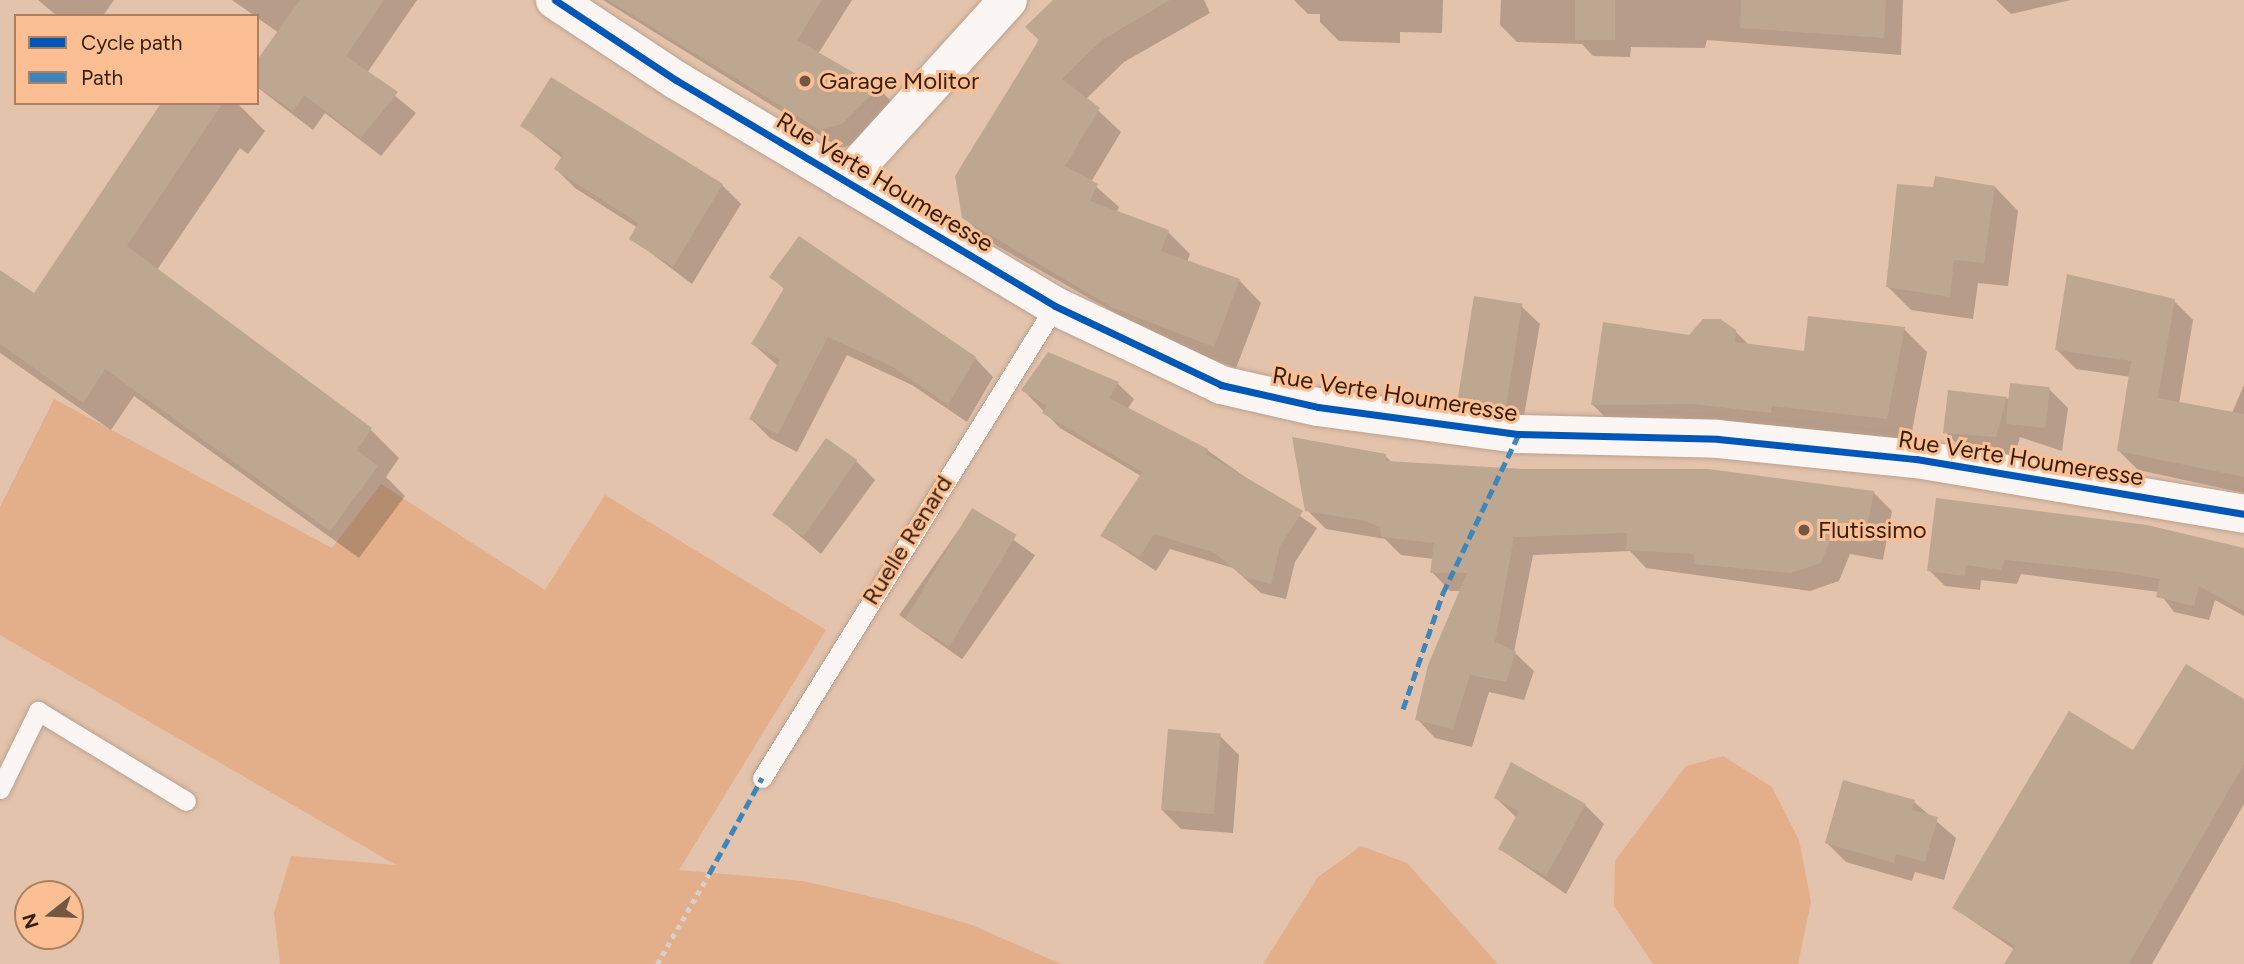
<!DOCTYPE html>
<html>
<head>
<meta charset="utf-8">
<style>
  body { margin:0 }
  #map { position:relative; width:2244px; height:964px; overflow:hidden; background:#e4c3ac; font-family:Figtree,sans-serif }
  div>[style] { position:absolute }
  .green>* { inset:0; background:#e2af8a }
  .shadow>* { inset:0; background:#0003; transform-origin:0 0 }
  .building>* { inset:0; background:#bea791; transform-origin:0 0 }
  .path>* { height:4.5px; margin-top:-2.25px; transform-origin:0; background:repeating-linear-gradient(90deg,#d9cfc7 0 5px,transparent 0 10px) }
  .roads { filter:drop-shadow(0 0 2px #bba18f) drop-shadow(0 0 2px #bba18f) }
  .lane>* { height:19px; margin:-9.5px; padding:0 9.5px; transform-origin:9.5px; border-radius:9.5px; background:#fbf6f3 }
  .street>* { height:38px; margin:-19px; padding:0 19px; transform-origin:19px; border-radius:19px; background:#fbf6f3 }
  .quiet>* { height:5px; margin-top:-2.5px; transform-origin:0; background:repeating-linear-gradient(90deg,#3c86bb 0 10px,transparent 0 15px) }
  .cycleway>* { height:7px; margin:-3.5px; padding:0 3.5px; transform-origin:3.5px; border-radius:3.5px; background:#0057b8 }
  .dots>* { width:19px; height:19px; translate:-50% -50%; box-sizing:border-box; border:4px solid #fcbf94; border-radius:50% }
  span { translate:-50% -50%; white-space:nowrap; text-align:center; line-height:1.15; -webkit-text-stroke:6px #fcbf94; paint-order:stroke }
  .poi-label { font-size:24px; color:#341e0c }
  .left { translate:0 -50%; text-align:left }
  .street-label { font-size:24px; color:#341e0c }
  .legend { position:absolute; left:14px; top:14px; width:245px; height:91px; box-sizing:border-box; background:#fcbf94; border:2px solid #ac7f5e; margin:0; padding:9px 12px; list-style:none; font-size:21px; color:#341e0c }
  .legend li { display:flex; align-items:center; gap:14px; height:35px }
  .legend b { width:35px; border:2px solid #ac7f5e }
  .north { position:absolute; left:14px; top:880px; width:70px; height:70px; box-sizing:border-box; background:#fcbf94; border:2px solid #ac7f5e; border-radius:50%; rotate:252deg; font-size:19px; font-weight:700; line-height:28px; text-align:center; color:#341e0c }
  .north::after { content:''; display:block; margin:auto; width:24px; height:32px; background:#725844; clip-path:polygon(50% 0,100% 100%,50% 72%,0 100%) }
</style>
</head>
<body>
<div id="map">
  <div class="green">
    <i style="clip-path:polygon(54px 399px,332px 548px,381px 484px,545px 590px,605px 495px,826px 630px,679px 870px,803px 881px,890px 901px,972px 925px,1061px 964px,280px 964px,274px 913px,291px 856px,396px 865px,0 635px,0 507px)"></i>
    <i style="clip-path:polygon(1723px 756px,1772px 787px,1799px 840px,1811px 902px,1798px 964px,1653px 964px,1614px 906px,1615px 861px,1686px 766px)"></i>
    <i style="clip-path:polygon(1361px 846px,1407px 863px,1498px 964px,1263px 964px,1318px 877px)"></i>
  </div>
  <div class="shadow">
    <i style="clip-path:polygon(38px 0,114px 0,103px 16px,57px 16px)"></i>
    <i style="clip-path:polygon(232px 0,417px 0,367px 73px,416px 113px,381px 156px,325px 113px,313px 130px,257px 87px,257px 64px,279px 33px)"></i>
    <i style="clip-path:polygon(603px 0,852px 0,818px 54px,878px 88px,897px 107px,861px 143px,840px 148px)"></i>
    <i style="clip-path:polygon(1055px 0,1204px 0,1210px 13px,1124px 62px,1086px 99px,1121px 132px,1091px 182px,1119px 207px,1116px 213px,1168px 232px,1190px 254px,1187px 262px,1239px 280px,1261px 303px,1236px 368px,1173px 346px,987px 240px,964px 217px)"></i>
    <i style="clip-path:polygon(1294px 0,1443px 0,1442px 33px,1400px 32px,1400px 43px,1339px 41px,1320px 22px,1320px 14px,1308px 14px)"></i>
    <i style="clip-path:polygon(1501px 0,1903px 0,1901px 55px,1707px 40px,1705px 48px,1631px 47px,1630px 57px,1593px 56px,1582px 44px,1517px 42px,1500px 25px)"></i>
    <i style="clip-path:polygon(1996px 0,2071px 0,2011px 14px)"></i>
    <i style="clip-path:polygon(169px 103px,237px 103px,265px 131px,248px 154px,240px 148px,157px 270px,371px 430px,399px 458px,386px 477px,405px 496px,359px 558px,134px 396px,111px 430px,0 353px,0 272px,34px 296px)"></i>
    <i style="clip-path:polygon(523px 126px,722px 185px,741px 204px,692px 284px,631px 238px,638px 228px,575px 188px,556px 169px,562px 158px)"></i>
    <i style="clip-path:polygon(1995px 187px,2018px 211px,2008px 286px,1978px 283px,1973px 319px,1911px 310px,1887px 286px,1934px 189px)"></i>
    <i style="clip-path:polygon(772px 277px,975px 358px,993px 377px,967px 422px,912px 385px,847px 355px,797px 452px,770px 438px,751px 419px,778px 366px,753px 344px,785px 290px)"></i>
    <i style="clip-path:polygon(2174px 301px,2193px 320px,2179px 404px,2232px 413px,2244px 385px,2244px 493px,2138px 470px,2119px 451px,2131px 377px,2076px 369px,2057px 350px)"></i>
    <i style="clip-path:polygon(1521px 306px,1540px 324px,1523px 421px,1478px 416px,1459px 397px)"></i>
    <i style="clip-path:polygon(1904px 329px,1927px 352px,1910px 442px,1616px 428px,1593px 405px,1689px 336px,1735px 331px,1750px 346px,1805px 353px)"></i>
    <i style="clip-path:polygon(1048px 355px,1118px 384px,1134px 399px,1127px 410px,1207px 450px,1317px 528px,1295px 562px,1286px 599px,1261px 593px,1233px 568px,1170px 549px,1156px 571px,1103px 536px,1141px 476px,1060px 428px,1023px 390px)"></i>
    <i style="clip-path:polygon(2049px 389px,2068px 408px,2062px 451px,2020px 437px,2015px 455px,1964px 451px,1945px 432px,2006px 399px)"></i>
    <i style="clip-path:polygon(1385px 456px,1393px 463px,1873px 492px,1892px 511px,1883px 560px,1850px 554px,1839px 581px,1810px 591px,1646px 568px,1630px 551px,1533px 555px,1514px 652px,1534px 671px,1524px 700px,1489px 692px,1472px 747px,1435px 738px,1417px 719px,1461px 591px,1450px 591px,1432px 572px,1434px 559px,1401px 555px,1385px 539px,1326px 529px,1307px 510px)"></i>
    <i style="clip-path:polygon(856px 461px,875px 480px,821px 554px,774px 514px)"></i>
    <i style="left:972px;top:511px;width:77px;height:127px;rotate:35deg"></i>
    <i style="clip-path:polygon(2147px 527px,2244px 554px,2244px 616px,2215px 600px,2209px 620px,2174px 612px,2159px 592px,2021px 574px,2017px 584px,1981px 580px,1980px 590px,1945px 586px,1929px 570px)"></i>
    <i style="clip-path:polygon(2244px 700px,2244px 804px,2152px 964px,2006px 964px,2015px 950px,1954px 908px,2133px 752px)"></i>
    <i style="clip-path:polygon(1220px 736px,1239px 755px,1233px 833px,1181px 829px,1162px 810px)"></i>
    <i style="clip-path:polygon(1496px 798px,1585px 805px,1604px 824px,1566px 894px,1500px 849px,1517px 818px)"></i>
    <i style="clip-path:polygon(1914px 802px,1956px 838px,1944px 880px,1915px 872px,1912px 881px,1846px 862px,1827px 843px)"></i>
  </div>
  <div class="building">
    <i style="clip-path:polygon(300px 0,384px 0,346px 56px,398px 92px,361px 138px,304px 95px,293px 111px,257px 86px,257px 60px)"></i>
    <i style="clip-path:polygon(608px 0,822px 0,797px 40px,879px 87px,842px 124px,820px 130px)"></i>
    <i style="clip-path:polygon(1053px 0,1170px 0,1102px 40px,1062px 79px,1100px 108px,1065px 166px,1098px 184px,1090px 201px,1169px 230px,1161px 251px,1240px 279px,1214px 347px,1113px 308px,962px 218px,955px 176px,1039px 40px,1025px 27px)"></i>
    <i style="left:1575px;top:0;width:40px;height:40px"></i>
    <i style="clip-path:polygon(1741px 0,1886px 0,1884px 38px,1740px 28px)"></i>
    <i style="clip-path:polygon(551px 77px,723px 184px,673px 267px,629px 239px,638px 223px,554px 169px,563px 154px,520px 126px)"></i>
    <i style="clip-path:polygon(161px 103px,223px 103px,127px 246px,372px 428px,357px 450px,378px 466px,330px 531px,105px 369px,83px 403px,0 344px,0 270px,34px 293px)"></i>
    <i style="clip-path:polygon(1935px 176px,1995px 186px,1984px 263px,1954px 260px,1950px 297px,1886px 287px,1897px 184px,1933px 187px)"></i>
    <i style="clip-path:polygon(799px 236px,976px 357px,948px 405px,891px 366px,828px 337px,778px 434px,749px 419px,780px 359px,751px 344px,784px 288px,769px 277px)"></i>
    <i style="clip-path:polygon(2067px 274px,2175px 299px,2158px 398px,2244px 414px,2244px 477px,2117px 451px,2131px 361px,2055px 350px)"></i>
    <i style="left:1474px;top:296px;width:49px;height:103px;rotate:9deg"></i>
    <i style="clip-path:polygon(1808px 316px,1905px 327px,1887px 419px,1772px 406px,1771px 413px,1692px 404px,1591px 405px,1603px 322px,1689px 335px,1703px 319px,1720px 319px,1736px 330px,1735px 342px,1804px 351px)"></i>
    <i style="clip-path:polygon(1048px 352px,1119px 382px,1109px 398px,1208px 449px,1206px 454px,1303px 511px,1280px 546px,1271px 584px,1244px 577px,1215px 553px,1154px 534px,1140px 557px,1100px 536px,1142px 472px,1042px 413px,1047px 406px,1021px 390px)"></i>
    <i style="left:2010px;top:383px;width:40px;height:41px;rotate:6deg"></i>
    <i style="clip-path:polygon(1948px 390px,2007px 397px,1996px 437px,1943px 433px)"></i>
    <i style="clip-path:polygon(1292px 437px,1386px 454px,1386px 461px,1523px 469px,1708px 469px,1874px 491px,1864px 543px,1831px 537px,1821px 563px,1791px 573px,1694px 564px,1694px 554px,1626px 550px,1627px 533px,1514px 537px,1495px 642px,1516px 651px,1506px 682px,1470px 675px,1453px 729px,1415px 720px,1428px 665px,1467px 573px,1430px 573px,1434px 543px,1381px 537px,1380px 527px,1365px 521px,1305px 511px)"></i>
    <i style="left:826px;top:438px;width:38px;height:94px;rotate:35deg"></i>
    <i style="clip-path:polygon(1936px 498px,2147px 525px,2244px 548px,2244px 611px,2199px 586px,2194px 606px,2156px 597px,2160px 579px,2119px 572px,2005px 560px,2001px 570px,1966px 565px,1965px 576px,1927px 571px)"></i>
    <i style="left:972px;top:508px;width:52px;height:130px;rotate:31deg"></i>
    <i style="clip-path:polygon(2186px 664px,2244px 699px,2244px 764px,2129px 964px,2004px 964px,2015px 946px,1952px 908px,2069px 711px,2133px 750px)"></i>
    <i style="left:1168px;top:729px;width:53px;height:81px;rotate:5deg"></i>
    <i style="clip-path:polygon(1511px 762px,1586px 804px,1546px 876px,1498px 849px,1519px 811px,1494px 798px)"></i>
    <i style="clip-path:polygon(1843px 780px,1915px 800px,1912px 810px,1938px 817px,1925px 862px,1896px 854px,1894px 863px,1825px 843px)"></i>
  </div>
  <div class="path">
    <i style="left:657px;top:964px;width:104px;rotate:-60deg"></i>
  </div>
  <div class="roads">
    <div class="lane">
      <i style="left:762px;top:778px;width:556px;rotate:-58.17deg"></i>
      <i style="left:0;top:789px;width:87px;rotate:-64deg"></i>
      <i style="left:38px;top:711px;width:173px;rotate:31.3deg"></i>
    </div>
    <div class="street">
      <i style="left:555px;top:0;width:145px;rotate:33.5deg"></i>
      <i style="left:676px;top:80px;width:441px;rotate:30.8deg"></i>
      <i style="left:1055px;top:306px;width:184px;rotate:25.4deg"></i>
      <i style="left:1221px;top:385px;width:99px;rotate:12.8deg"></i>
      <i style="left:1318px;top:407px;width:203px;rotate:7.7deg"></i>
      <i style="left:1519px;top:434px;width:199px;rotate:1.4deg"></i>
      <i style="left:1718px;top:439px;width:199px;rotate:5.8deg"></i>
      <i style="left:1916px;top:459px;width:333px;rotate:9.5deg"></i>
      <i style="left:844px;top:181px;width:244px;rotate:-47.8deg"></i>
    </div>
  </div>
  <div class="quiet">
    <i style="left:1403px;top:709px;width:123px;rotate:-71deg"></i>
    <i style="left:1443px;top:593px;width:176px;rotate:-64.5deg"></i>
    <i style="left:709px;top:874px;width:110px;rotate:-61.1deg"></i>
  </div>
  <div class="cycleway">
    <i style="left:555px;top:0;width:145px;rotate:33.5deg"></i>
    <i style="left:676px;top:80px;width:441px;rotate:30.8deg"></i>
    <i style="left:1055px;top:306px;width:184px;rotate:25.4deg"></i>
    <i style="left:1221px;top:385px;width:99px;rotate:12.8deg"></i>
    <i style="left:1318px;top:407px;width:203px;rotate:7.7deg"></i>
    <i style="left:1519px;top:434px;width:199px;rotate:1.4deg"></i>
    <i style="left:1718px;top:439px;width:199px;rotate:5.8deg"></i>
    <i style="left:1916px;top:459px;width:333px;rotate:9.5deg"></i>
  </div>
  <div class="dots">
    <i style="left:805px;top:81px;background:#725844"></i>
    <i style="left:1804px;top:530px;background:#725844"></i>
  </div>
  <div class="poi-label">
    <span class="left" style="left:819px;top:81px">Garage Molitor</span>
    <span class="left" style="left:1818px;top:530px">Flutissimo</span>
  </div>
  <div class="street-label">
    <span style="left:885px;top:182px;rotate:31deg">Rue Verte Houmeresse</span>
    <span style="left:1395px;top:394px;rotate:9deg">Rue Verte Houmeresse</span>
    <span style="left:2021px;top:458px;rotate:9deg">Rue Verte Houmeresse</span>
    <span style="left:907px;top:540px;rotate:-58deg">Ruelle Renard</span>
  </div>
  <ul class="legend">
  <li><b style="height:9px;background:#0057b8"></b>Cycle path</li>
  <li><b style="height:9px;background:#3c86bb"></b>Path</li>
  </ul>
  <div class="north">N</div>
</div>
</body>
</html>
